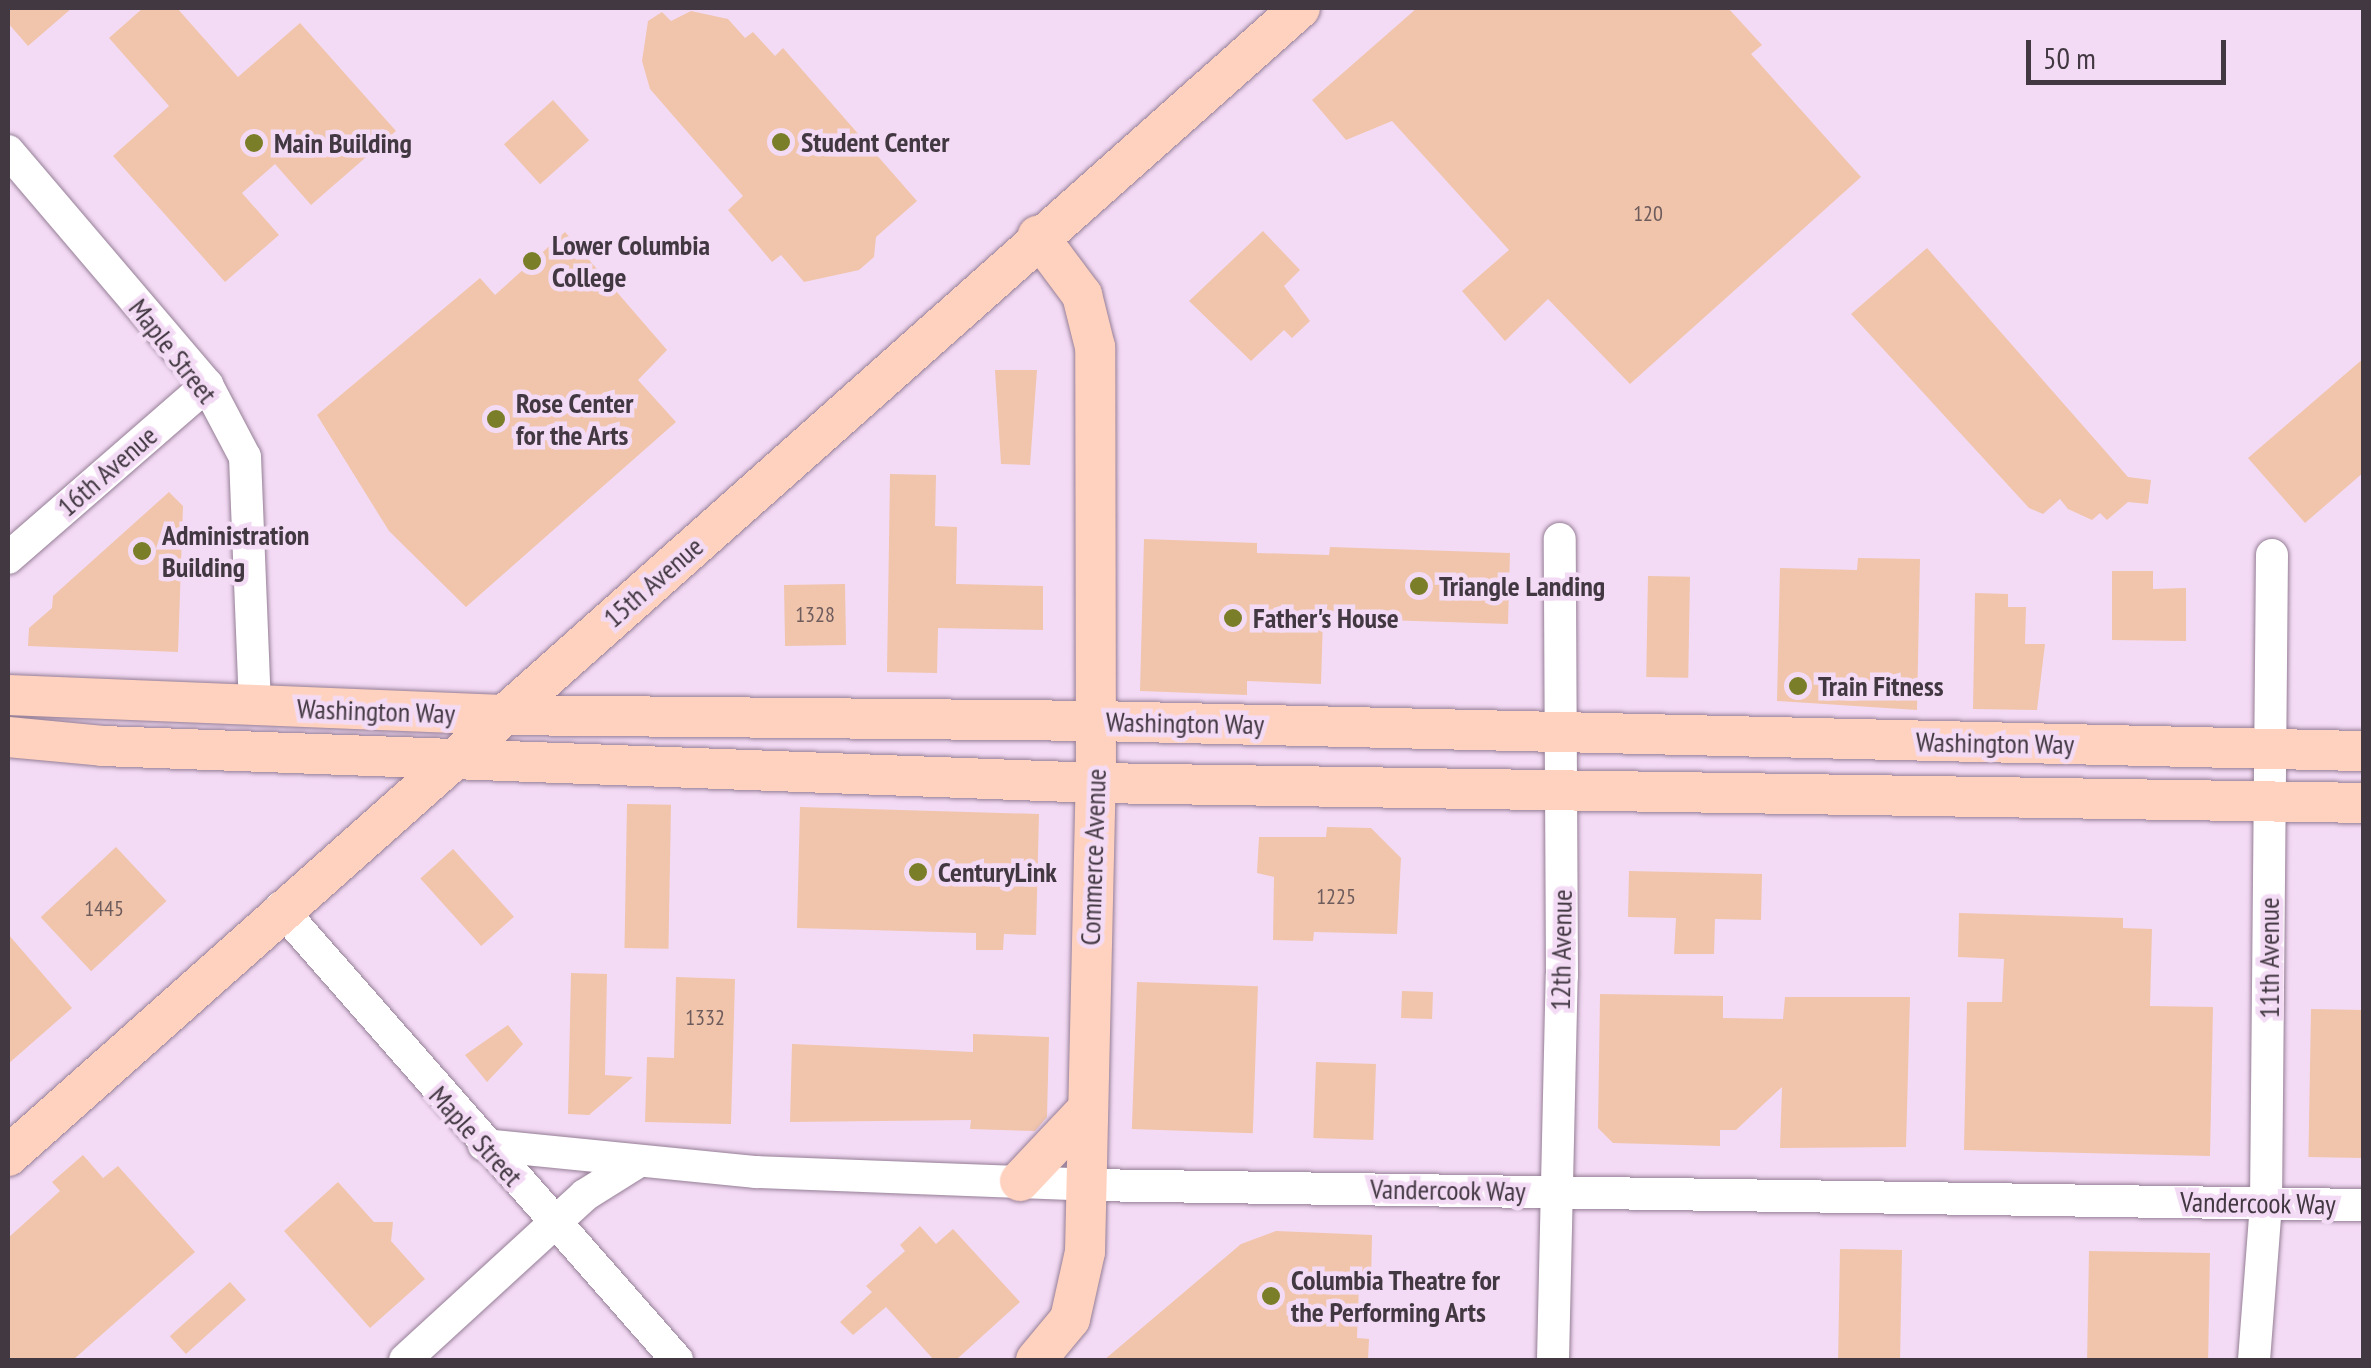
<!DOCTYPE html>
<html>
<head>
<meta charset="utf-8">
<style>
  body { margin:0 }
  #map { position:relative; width:2371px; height:1368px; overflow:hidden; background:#f4dbf5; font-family:"PT Sans Narrow",sans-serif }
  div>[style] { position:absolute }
  .building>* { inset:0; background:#f0c5ac; transform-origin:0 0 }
  .roads { filter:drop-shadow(0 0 2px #957e96) drop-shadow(0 0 2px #957e96) }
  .minor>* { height:32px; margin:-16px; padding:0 16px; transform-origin:16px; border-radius:16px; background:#fff }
  .major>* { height:40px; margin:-20px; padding:0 20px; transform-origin:20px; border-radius:20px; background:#ffd2bf }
  .dots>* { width:28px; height:28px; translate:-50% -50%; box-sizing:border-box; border:5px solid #f4dbf5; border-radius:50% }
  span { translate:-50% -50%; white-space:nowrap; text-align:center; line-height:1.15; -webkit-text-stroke:9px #f4dbf5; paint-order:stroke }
  .number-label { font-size:22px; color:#6e5b5c }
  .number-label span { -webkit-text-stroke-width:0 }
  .poi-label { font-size:28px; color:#423842; font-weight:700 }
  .left { translate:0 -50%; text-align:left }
  .street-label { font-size:28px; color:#423842 }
  .frame { position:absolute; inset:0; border:10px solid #423842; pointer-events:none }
  .scale { position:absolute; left:2026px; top:40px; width:200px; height:45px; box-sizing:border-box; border:5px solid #423842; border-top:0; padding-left:12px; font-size:30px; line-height:35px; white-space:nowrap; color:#423842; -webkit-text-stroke:8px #f4dbf5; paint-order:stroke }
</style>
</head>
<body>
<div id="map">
  <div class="building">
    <i style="clip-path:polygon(8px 8px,72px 8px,28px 46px,8px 23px)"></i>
    <i style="clip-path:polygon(143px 8px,177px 8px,238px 77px,300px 23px,396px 131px,311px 205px,275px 164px,242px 193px,279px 235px,225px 282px,113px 156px,169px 106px,109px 38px)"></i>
    <i style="clip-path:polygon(1417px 8px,1728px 8px,1762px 45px,1751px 54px,1861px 177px,1630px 384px,1548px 299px,1505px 341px,1462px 291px,1509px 250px,1392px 121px,1346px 140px,1312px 100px)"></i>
    <i style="clip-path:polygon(691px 11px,728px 19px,745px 38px,753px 32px,775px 56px,783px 48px,917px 201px,876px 237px,874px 257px,859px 270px,804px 282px,781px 255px,772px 262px,728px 210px,743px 196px,650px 89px,642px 61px,648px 21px,662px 12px,671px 21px)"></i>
    <i style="left:553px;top:100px;width:54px;height:66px;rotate:48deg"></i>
    <i style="clip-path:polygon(1263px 231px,1300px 270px,1284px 286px,1310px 321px,1292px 338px,1284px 330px,1251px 361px,1189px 301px)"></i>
    <i style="clip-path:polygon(565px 232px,667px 350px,638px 380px,676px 422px,466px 607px,389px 531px,317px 415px,480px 278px,495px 295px)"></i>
    <i style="clip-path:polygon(1927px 248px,2128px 477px,2151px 480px,2148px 504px,2128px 502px,2107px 520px,2100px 513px,2092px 520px,2068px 509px,2060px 499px,2043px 514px,2029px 508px,1851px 314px)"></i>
    <i style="clip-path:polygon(2364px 358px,2364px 472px,2305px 523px,2248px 458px)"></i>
    <i style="clip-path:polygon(995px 370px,1037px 370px,1030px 465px,1001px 464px)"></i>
    <i style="clip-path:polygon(890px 474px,936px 475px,935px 526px,957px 527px,956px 584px,1043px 586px,1043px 630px,938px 628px,937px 673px,887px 672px)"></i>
    <i style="clip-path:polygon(169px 492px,183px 506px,178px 652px,28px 646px,29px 628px,52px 608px,53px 596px)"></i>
    <i style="clip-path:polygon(1144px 539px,1257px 543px,1257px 553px,1329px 555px,1330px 547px,1510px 553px,1508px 624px,1323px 618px,1321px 684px,1247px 681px,1247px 695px,1140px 691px)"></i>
    <i style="clip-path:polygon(1858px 558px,1920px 559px,1917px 710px,1777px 701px,1780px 568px,1857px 570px)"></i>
    <i style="clip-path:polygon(2112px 571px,2153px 571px,2153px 589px,2186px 588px,2186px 641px,2112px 640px)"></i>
    <i style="left:1648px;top:576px;width:42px;height:101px;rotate:1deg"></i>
    <i style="left:845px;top:584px;width:61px;height:61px;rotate:89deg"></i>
    <i style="clip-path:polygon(1975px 593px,2008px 594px,2008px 607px,2026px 607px,2025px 644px,2045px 644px,2037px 710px,1973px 709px)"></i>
    <i style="left:627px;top:804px;width:44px;height:144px;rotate:1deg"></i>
    <i style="clip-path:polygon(800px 807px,1039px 814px,1036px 935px,1004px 934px,1003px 950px,976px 950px,976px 933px,797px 928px)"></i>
    <i style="clip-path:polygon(1327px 827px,1371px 828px,1401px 858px,1397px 934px,1314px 932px,1313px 941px,1273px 940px,1274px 877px,1257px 873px,1259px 837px,1326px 837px)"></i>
    <i style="left:116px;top:847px;width:74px;height:103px;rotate:47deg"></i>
    <i style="left:453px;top:849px;width:91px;height:44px;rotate:48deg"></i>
    <i style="clip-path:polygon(1629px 871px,1762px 874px,1761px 920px,1715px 919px,1714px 954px,1674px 954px,1676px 918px,1628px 917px)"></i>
    <i style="clip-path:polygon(1959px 913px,2123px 918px,2123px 928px,2152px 929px,2150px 1006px,2213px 1007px,2210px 1156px,1964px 1150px,1967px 1002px,2002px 1002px,2004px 959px,1958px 957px)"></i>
    <i style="clip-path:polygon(8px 934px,72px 1008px,8px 1064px)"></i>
    <i style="clip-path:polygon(571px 973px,607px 974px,605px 1075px,633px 1077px,589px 1115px,568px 1114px)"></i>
    <i style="clip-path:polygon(676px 977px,735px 979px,731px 1124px,645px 1122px,647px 1057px,674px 1058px)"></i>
    <i style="left:1137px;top:982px;width:121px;height:147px;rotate:2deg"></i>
    <i style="left:1402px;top:991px;width:31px;height:27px;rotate:2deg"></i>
    <i style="clip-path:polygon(1600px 994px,1723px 996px,1723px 1018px,1783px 1019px,1785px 997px,1910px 997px,1906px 1147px,1780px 1148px,1782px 1087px,1736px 1130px,1720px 1130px,1720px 1146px,1613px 1143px,1598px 1128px)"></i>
    <i style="left:2311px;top:1009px;width:53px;height:148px;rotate:1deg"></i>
    <i style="clip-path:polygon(508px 1025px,523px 1044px,487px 1082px,465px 1055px)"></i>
    <i style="clip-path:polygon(973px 1034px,1049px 1037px,1047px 1117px,1035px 1131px,970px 1129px,971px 1120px,790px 1122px,792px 1044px,973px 1052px)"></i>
    <i style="left:1316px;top:1062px;width:60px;height:76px;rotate:2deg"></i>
    <i style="clip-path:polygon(83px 1155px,103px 1178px,118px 1166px,195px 1252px,73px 1360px,8px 1360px,8px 1238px,60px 1191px,52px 1182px)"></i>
    <i style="clip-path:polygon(338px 1182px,374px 1222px,393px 1222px,391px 1241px,425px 1279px,370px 1328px,284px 1231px)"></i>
    <i style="clip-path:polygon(920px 1226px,936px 1244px,953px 1229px,1020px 1302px,956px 1360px,934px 1360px,886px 1307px,853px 1335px,840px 1322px,872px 1292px,866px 1286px,905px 1251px,900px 1245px)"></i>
    <i style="clip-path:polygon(1276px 1231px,1372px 1235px,1371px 1284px,1359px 1284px,1357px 1338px,1369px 1339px,1368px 1360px,1104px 1360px,1241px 1244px)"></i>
    <i style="left:1840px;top:1249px;width:62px;height:111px;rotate:1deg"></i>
    <i style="left:2089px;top:1251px;width:121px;height:109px;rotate:1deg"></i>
    <i style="left:230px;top:1282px;width:24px;height:81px;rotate:48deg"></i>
  </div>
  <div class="roads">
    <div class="minor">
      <i style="left:8px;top:151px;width:307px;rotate:49.6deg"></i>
      <i style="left:207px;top:385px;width:81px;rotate:62.2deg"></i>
      <i style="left:245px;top:457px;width:251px;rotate:87.7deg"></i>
      <i style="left:8px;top:558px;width:264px;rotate:-41deg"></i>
      <i style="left:280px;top:908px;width:602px;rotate:48.71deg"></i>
      <i style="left:484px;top:1145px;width:273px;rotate:5.7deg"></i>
      <i style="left:756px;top:1172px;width:332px;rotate:2.2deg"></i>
      <i style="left:1088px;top:1185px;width:1276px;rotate:0.9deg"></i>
      <i style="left:405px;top:1360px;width:244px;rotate:-42.5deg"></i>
      <i style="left:585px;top:1195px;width:60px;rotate:-32.1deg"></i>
      <i style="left:1553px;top:1360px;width:384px;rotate:-88.7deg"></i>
      <i style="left:1562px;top:976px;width:437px;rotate:-90.3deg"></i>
      <i style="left:2254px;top:1360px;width:157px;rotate:-85.6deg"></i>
      <i style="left:2266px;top:1203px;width:648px;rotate:-89.47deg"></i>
    </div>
    <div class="major">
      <i style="left:8px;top:695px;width:490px;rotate:2.3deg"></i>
      <i style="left:498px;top:715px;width:598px;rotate:0.57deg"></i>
      <i style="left:1096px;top:721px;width:1268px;rotate:1.36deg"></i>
      <i style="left:8px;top:737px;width:95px;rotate:5.4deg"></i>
      <i style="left:103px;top:746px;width:994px;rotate:2.13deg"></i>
      <i style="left:1096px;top:783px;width:1268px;rotate:0.9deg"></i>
      <i style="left:8px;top:1156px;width:1728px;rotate:-41.62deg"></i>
      <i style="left:1020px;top:1181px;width:93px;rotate:-46.7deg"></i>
      <i style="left:1036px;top:1360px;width:53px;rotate:-50.3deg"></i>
      <i style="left:1070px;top:1319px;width:69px;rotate:-77.4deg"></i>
      <i style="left:1085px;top:1252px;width:469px;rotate:-88.7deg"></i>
      <i style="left:1096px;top:783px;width:436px;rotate:-90.1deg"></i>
      <i style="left:1095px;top:347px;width:54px;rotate:-104deg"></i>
      <i style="left:1082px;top:295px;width:74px;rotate:-126.7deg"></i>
    </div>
  </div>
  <div class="dots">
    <i style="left:781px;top:142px;background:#7a7e28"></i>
    <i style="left:254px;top:143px;background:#7a7e28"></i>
    <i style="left:532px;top:261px;background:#7a7e28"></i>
    <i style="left:496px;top:419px;background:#7a7e28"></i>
    <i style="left:142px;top:551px;background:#7a7e28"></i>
    <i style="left:1419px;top:586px;background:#7a7e28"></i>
    <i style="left:1233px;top:618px;background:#7a7e28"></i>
    <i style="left:1798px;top:686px;background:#7a7e28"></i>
    <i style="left:918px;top:872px;background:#7a7e28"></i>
    <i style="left:1271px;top:1296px;background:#7a7e28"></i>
  </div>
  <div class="number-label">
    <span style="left:1648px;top:214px">120</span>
    <span style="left:815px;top:615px">1328</span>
    <span style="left:1336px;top:897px">1225</span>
    <span style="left:104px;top:909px">1445</span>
    <span style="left:705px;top:1018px">1332</span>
  </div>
  <div class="poi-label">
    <span class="left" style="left:801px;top:142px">Student Center</span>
    <span class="left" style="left:274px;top:143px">Main Building</span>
    <span class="left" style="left:552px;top:261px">Lower Columbia<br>College</span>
    <span class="left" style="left:516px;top:419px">Rose Center<br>for the Arts</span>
    <span class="left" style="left:162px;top:551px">Administration<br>Building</span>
    <span class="left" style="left:1439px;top:586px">Triangle Landing</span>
    <span class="left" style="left:1253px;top:618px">Father's House</span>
    <span class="left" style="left:1818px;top:686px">Train Fitness</span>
    <span class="left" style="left:938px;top:872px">CenturyLink</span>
    <span class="left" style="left:1291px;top:1296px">Columbia Theatre for<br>the Performing Arts</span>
  </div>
  <div class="street-label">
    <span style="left:173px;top:351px;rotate:52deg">Maple Street</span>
    <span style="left:107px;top:471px;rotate:-41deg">16th Avenue</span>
    <span style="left:653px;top:582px;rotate:-41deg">15th Avenue</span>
    <span style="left:376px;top:711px;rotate:2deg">Washington Way</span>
    <span style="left:1185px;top:723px;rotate:1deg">Washington Way</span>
    <span style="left:1995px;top:743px;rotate:1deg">Washington Way</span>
    <span style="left:1093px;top:857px;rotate:-88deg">Commerce Avenue</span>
    <span style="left:1561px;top:950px;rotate:-89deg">12th Avenue</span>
    <span style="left:2269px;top:958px;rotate:-90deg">11th Avenue</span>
    <span style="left:476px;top:1136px;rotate:48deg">Maple Street</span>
    <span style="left:1448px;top:1190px;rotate:1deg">Vandercook Way</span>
    <span style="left:2258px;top:1203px;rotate:1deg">Vandercook Way</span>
  </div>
  <div class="frame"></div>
  <div class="scale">50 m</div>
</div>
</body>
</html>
